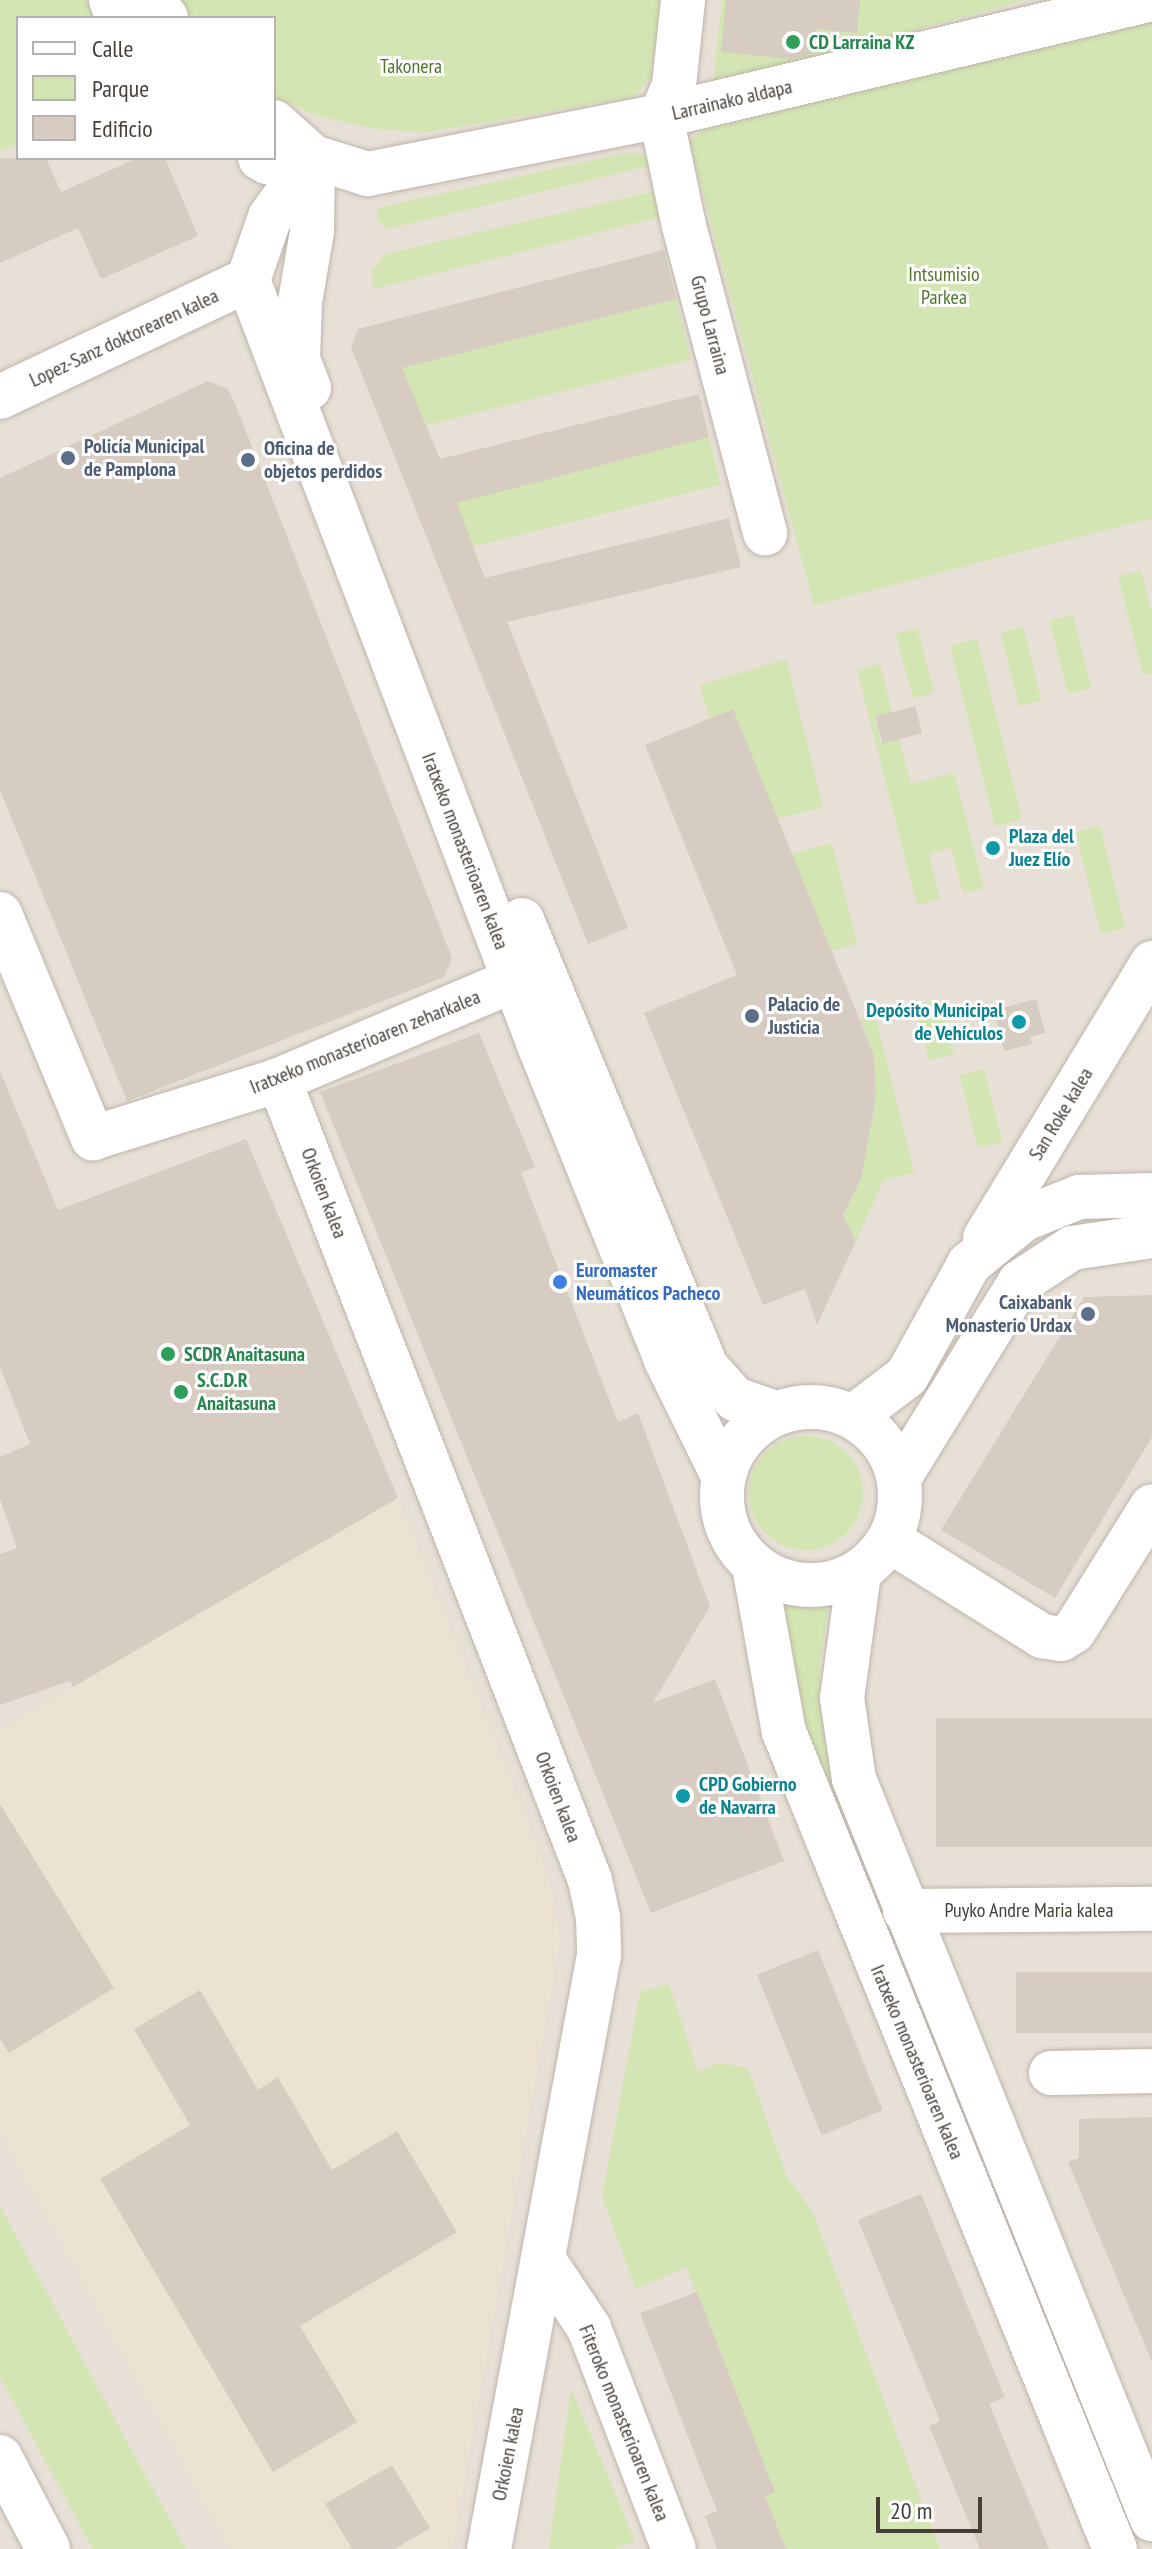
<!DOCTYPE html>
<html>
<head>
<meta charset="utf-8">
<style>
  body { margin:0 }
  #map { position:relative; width:1152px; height:2549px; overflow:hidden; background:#f3efe8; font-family:"PT Sans Narrow",sans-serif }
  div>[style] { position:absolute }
  .residential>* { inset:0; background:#e7e0d6 }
  .education>* { inset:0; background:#ece2d2 }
  .green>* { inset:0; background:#d3e5b2; transform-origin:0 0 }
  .round { border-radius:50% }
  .building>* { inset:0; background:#d7ccc1; transform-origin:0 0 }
  .roads { filter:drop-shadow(0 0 2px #beb5ab) drop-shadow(0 0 2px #beb5ab) }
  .minor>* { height:44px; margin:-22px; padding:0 22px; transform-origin:22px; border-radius:22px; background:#fff }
  .minor>.ring { margin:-22px; padding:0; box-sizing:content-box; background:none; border:44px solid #fff; border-radius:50% }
  .dots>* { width:22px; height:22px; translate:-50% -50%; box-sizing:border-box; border:4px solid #fff; border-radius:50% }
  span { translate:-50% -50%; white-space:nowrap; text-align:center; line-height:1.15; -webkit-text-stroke:6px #fff; paint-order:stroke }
  .leisure-label { font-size:20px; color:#27864d; font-weight:700 }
  .left { translate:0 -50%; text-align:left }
  .park-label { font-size:20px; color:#4f752d }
  .street-label { font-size:20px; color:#463f37 }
  .service-label { font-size:20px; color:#4e5e75; font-weight:700 }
  .right { translate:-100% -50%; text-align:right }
  .culture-label { font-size:20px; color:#0d838f; font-weight:700 }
  .shop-label { font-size:20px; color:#366cbe; font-weight:700 }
  .legend { position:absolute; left:16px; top:16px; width:260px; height:144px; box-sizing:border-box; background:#fff; border:2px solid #b5b2af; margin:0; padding:10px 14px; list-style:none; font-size:24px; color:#463f37 }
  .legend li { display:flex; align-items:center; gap:16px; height:40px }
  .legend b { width:40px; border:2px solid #b5b2af }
  .scale { position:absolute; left:876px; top:2497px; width:106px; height:36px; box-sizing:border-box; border:4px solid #463f37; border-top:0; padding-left:10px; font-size:24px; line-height:28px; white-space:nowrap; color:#463f37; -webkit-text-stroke:6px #fff; paint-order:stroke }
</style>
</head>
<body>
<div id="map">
  <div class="residential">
    <i style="clip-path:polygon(evenodd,0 0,1152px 0,1152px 2549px,0 2549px,0 0,18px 18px,274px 18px,274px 158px,18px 158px,18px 18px)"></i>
  </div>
  <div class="education">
    <i style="clip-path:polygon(398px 1498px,537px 1846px,553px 1895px,560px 1941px,452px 2549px,229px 2549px,0 2133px,0 1729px)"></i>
  </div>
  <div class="green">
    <i style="clip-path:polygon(0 0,86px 0,94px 18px,18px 18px,18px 144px,0 152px)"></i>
    <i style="clip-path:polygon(159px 0,663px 0,650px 78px,633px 97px,427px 132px,376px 129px,319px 116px,274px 97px,274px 18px,168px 18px)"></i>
    <i style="clip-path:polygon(722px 0,1025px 0,713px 85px)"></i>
    <i style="clip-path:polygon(1152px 20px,1152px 518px,814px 605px,689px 141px,704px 130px,740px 120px)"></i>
    <i style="clip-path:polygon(625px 153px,639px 153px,656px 164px,386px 229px,377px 219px,378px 208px)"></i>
    <i style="clip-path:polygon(665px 189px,663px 216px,373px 289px,372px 270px,386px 254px)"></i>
    <i style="left:676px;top:299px;width:62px;height:283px;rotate:76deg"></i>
    <i style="left:709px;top:437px;width:49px;height:260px;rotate:76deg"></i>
    <i style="clip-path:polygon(1141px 571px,1152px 615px,1152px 673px,1143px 675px,1118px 576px)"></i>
    <i style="left:1073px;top:615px;width:75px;height:24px;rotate:76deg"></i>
    <i style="left:1023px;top:627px;width:76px;height:23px;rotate:76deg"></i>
    <i style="left:917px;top:628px;width:67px;height:22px;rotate:75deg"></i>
    <i style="left:977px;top:639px;width:186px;height:28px;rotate:76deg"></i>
    <i style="clip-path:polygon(786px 659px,823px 807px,777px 819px,733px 709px,709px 718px,700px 685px)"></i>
    <i style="clip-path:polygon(880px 664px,892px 712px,875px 717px,881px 743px,899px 739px,911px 784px,954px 773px,984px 888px,963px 893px,951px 848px,929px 854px,940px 899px,917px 905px,857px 670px)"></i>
    <i style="left:1100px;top:826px;width:105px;height:25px;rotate:76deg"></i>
    <i style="clip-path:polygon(832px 843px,857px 944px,831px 951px,792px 854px)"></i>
    <i style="left:940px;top:999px;width:57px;height:26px;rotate:76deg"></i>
    <i style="clip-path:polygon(875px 1015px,914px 1172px,883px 1181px,856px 1241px,843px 1215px,861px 1179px,876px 1098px,874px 1055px,860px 1019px)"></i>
    <i style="left:984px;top:1069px;width:75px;height:25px;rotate:76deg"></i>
    <i class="round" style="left:749px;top:1436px;width:114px;height:114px"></i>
    <i style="clip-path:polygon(776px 1601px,829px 1604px,819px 1667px,825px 1743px,846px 1815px,834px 1821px,817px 1786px)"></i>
    <i style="clip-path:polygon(669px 1984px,698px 2072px,718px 2063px,748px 2068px,787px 2177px,813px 2213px,940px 2549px,786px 2549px,765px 2496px,775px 2492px,686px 2267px,636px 2289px,602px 2197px,640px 1992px)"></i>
    <i style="clip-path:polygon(0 2206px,139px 2464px,186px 2549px,93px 2549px,0 2377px)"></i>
    <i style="clip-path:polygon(571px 2388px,635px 2541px,613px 2549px,549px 2549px)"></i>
  </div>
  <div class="building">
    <i style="clip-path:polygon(726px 0,860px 0,857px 33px,815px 29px,812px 54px,791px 59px,721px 52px)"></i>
    <i style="clip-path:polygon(0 158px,46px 158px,61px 192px,138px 158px,165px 158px,198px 236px,101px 279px,78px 228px,0 263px)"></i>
    <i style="clip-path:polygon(664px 250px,676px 299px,402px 368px,440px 459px,699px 394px,709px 437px,457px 503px,485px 578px,729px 518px,741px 567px,507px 622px,628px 928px,588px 944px,351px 347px,358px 329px)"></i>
    <i style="clip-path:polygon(208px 381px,228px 389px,236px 406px,452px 958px,444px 977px,127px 1101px,0 790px,0 478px)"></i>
    <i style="left:915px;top:706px;width:28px;height:41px;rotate:75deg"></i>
    <i style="clip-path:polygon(733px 709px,874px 1055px,876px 1098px,861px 1179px,843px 1215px,856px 1241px,817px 1325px,805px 1289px,763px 1305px,644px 1013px,737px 975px,645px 745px)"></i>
    <i style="clip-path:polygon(1036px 999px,1045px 1033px,1030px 1037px,1032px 1044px,1004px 1051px,994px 1010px)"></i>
    <i style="clip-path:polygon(479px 1033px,535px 1167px,521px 1173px,618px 1422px,638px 1413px,710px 1606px,653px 1703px,715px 1679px,784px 1861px,651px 1913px,320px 1092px)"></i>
    <i style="clip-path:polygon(0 1071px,58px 1210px,246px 1139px,398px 1498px,73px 1687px,70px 1681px,0 1705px,0 1554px,17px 1548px,0 1499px,0 1457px,30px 1444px,0 1367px)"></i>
    <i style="clip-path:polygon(1152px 1295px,1152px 1437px,1055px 1598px,941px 1530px,1084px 1297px)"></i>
    <i style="left:1152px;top:1718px;width:129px;height:216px;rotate:90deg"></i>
    <i style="clip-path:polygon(0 1804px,114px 1988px,9px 2053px,0 2039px)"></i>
    <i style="left:818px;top:1950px;width:173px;height:66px;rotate:68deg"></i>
    <i style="left:1152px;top:1972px;width:61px;height:136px;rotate:90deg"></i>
    <i style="clip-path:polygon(200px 1990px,258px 2090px,278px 2077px,332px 2170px,397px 2131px,457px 2232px,300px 2326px,357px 2422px,273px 2472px,100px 2179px,190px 2125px,134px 2029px)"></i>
    <i style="clip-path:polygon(1152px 2117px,1152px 2362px,1068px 2162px,1079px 2158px,1079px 2119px)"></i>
    <i style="clip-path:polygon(921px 2194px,1005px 2397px,989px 2404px,1049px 2549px,980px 2549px,929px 2426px,940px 2421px,858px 2220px)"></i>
    <i style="clip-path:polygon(697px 2292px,775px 2492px,765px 2496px,786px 2549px,717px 2549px,705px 2516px,717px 2511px,640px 2313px)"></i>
    <i style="clip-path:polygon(392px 2465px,430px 2528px,395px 2549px,352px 2549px,325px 2504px)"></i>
  </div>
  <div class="roads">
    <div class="minor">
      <i style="left:111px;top:0;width:19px;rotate:69deg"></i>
      <i style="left:153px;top:0;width:22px;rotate:54deg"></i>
      <i style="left:661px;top:116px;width:112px;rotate:78.2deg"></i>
      <i style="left:684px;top:226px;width:318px;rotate:75.2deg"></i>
      <i style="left:661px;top:116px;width:33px;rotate:-67deg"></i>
      <i style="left:674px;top:86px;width:86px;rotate:-84deg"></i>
      <i style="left:274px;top:122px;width:52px;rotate:41.9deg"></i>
      <i style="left:313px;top:157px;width:74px;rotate:125.6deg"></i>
      <i style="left:270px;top:217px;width:67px;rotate:109.2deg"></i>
      <i style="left:248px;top:280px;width:824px;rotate:69.17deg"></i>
      <i style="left:541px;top:1050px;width:334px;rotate:68deg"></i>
      <i style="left:666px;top:1360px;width:129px;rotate:63.8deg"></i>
      <i style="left:260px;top:158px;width:8px;rotate:30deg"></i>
      <i style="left:267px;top:162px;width:46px;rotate:-6.2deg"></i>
      <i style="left:313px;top:157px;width:58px;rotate:17.2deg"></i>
      <i style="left:368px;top:174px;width:299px;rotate:-11.2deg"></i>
      <i style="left:661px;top:116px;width:501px;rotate:-13.4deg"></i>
      <i style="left:309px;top:388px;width:31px;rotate:-111deg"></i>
      <i style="left:298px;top:359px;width:57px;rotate:-88deg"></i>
      <i style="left:300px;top:302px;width:71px;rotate:-80.3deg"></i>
      <i style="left:312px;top:232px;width:75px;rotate:-89.2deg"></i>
      <i style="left:0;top:397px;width:274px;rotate:-25.3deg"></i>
      <i style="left:0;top:914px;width:243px;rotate:67.5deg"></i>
      <i style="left:93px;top:1138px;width:195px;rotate:-17.3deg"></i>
      <i style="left:279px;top:1080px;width:285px;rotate:-23deg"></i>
      <i style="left:522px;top:920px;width:485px;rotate:67.6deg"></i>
      <i style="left:707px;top:1368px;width:42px;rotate:47.9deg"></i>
      <i style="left:735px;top:1399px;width:42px;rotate:19.3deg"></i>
      <i style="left:279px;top:1080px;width:858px;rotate:68.76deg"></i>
      <i style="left:590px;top:1880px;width:39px;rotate:78deg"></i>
      <i style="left:598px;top:1918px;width:37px;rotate:88deg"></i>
      <i style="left:599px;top:1955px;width:604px;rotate:100.49deg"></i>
      <i style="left:985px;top:1238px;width:322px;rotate:-58.7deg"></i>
      <i class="ring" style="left:722px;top:1407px;width:134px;height:134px"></i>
      <i style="left:853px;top:1417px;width:68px;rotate:-37.2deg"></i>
      <i style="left:907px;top:1376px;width:128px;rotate:-61deg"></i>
      <i style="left:969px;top:1264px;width:71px;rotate:-39.3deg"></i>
      <i style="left:1024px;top:1219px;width:59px;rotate:-21.8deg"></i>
      <i style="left:1079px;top:1197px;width:73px;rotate:-1.6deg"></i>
      <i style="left:899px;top:1478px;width:230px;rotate:-58.3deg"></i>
      <i style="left:1020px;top:1282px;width:62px;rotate:-33.2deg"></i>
      <i style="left:1072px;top:1248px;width:81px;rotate:-8.5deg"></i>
      <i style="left:889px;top:1540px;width:181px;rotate:32.1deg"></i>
      <i style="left:1042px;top:1636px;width:19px;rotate:9deg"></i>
      <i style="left:1061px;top:1639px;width:15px;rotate:-32deg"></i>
      <i style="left:1074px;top:1631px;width:147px;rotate:-58deg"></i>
      <i style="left:754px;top:1566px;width:169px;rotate:79.8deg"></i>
      <i style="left:784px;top:1732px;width:882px;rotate:67.95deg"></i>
      <i style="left:859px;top:1573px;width:126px;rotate:97.7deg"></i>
      <i style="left:842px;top:1698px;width:82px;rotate:81.6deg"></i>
      <i style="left:854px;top:1779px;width:798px;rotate:68.07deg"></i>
      <i style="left:905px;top:1911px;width:247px;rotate:-0.5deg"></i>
      <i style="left:1051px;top:2073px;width:101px;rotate:-1.1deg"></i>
      <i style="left:543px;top:2259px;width:83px;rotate:56.3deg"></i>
      <i style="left:589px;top:2328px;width:237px;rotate:69deg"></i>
      <i style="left:0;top:2457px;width:104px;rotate:62.4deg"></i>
    </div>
  </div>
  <div class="dots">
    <i style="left:793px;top:42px;background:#2e9e5b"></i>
    <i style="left:68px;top:458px;background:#5c6f8a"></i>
    <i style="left:248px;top:460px;background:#5c6f8a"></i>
    <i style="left:993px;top:848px;background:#0f9aa8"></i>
    <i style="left:752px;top:1016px;background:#5c6f8a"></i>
    <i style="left:1019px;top:1022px;background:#0f9aa8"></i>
    <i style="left:560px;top:1282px;background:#3f7fe0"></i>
    <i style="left:1088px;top:1314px;background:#5c6f8a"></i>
    <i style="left:168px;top:1354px;background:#2e9e5b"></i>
    <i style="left:181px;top:1392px;background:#2e9e5b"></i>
    <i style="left:683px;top:1796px;background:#0f9aa8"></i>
  </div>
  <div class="leisure-label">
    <span class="left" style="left:809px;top:42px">CD Larraina KZ</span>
    <span class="left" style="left:184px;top:1354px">SCDR Anaitasuna</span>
    <span class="left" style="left:197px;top:1392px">S.C.D.R<br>Anaitasuna</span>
  </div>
  <div class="park-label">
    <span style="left:411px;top:66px">Takonera</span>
    <span style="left:944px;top:286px">Intsumisio<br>Parkea</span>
  </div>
  <div class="street-label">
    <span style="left:732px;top:100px;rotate:-13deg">Larrainako aldapa</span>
    <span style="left:710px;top:325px;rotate:75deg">Grupo Larraina</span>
    <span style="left:124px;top:338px;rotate:-25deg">Lopez-Sanz doktorearen kalea</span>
    <span style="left:465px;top:851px;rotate:69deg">Iratxeko monasterioaren kalea</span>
    <span style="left:365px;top:1042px;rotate:-22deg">Iratxeko monasterioaren zeharkalea</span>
    <span style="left:1061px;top:1114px;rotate:-59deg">San Roke kalea</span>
    <span style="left:324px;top:1193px;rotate:69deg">Orkoien kalea</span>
    <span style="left:558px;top:1797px;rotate:69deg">Orkoien kalea</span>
    <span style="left:1029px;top:1910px">Puyko Andre Maria kalea</span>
    <span style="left:917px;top:2062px;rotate:67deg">Iratxeko monasterioaren kalea</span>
    <span style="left:624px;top:2423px;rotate:68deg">Fiteroko monasterioaren kalea</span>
    <span style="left:508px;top:2454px;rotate:-79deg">Orkoien kalea</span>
  </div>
  <div class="service-label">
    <span class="left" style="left:84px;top:458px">Policía Municipal<br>de Pamplona</span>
    <span class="left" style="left:264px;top:460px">Oficina de<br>objetos perdidos</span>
    <span class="left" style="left:768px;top:1016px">Palacio de<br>Justicia</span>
    <span class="right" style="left:1072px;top:1314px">Caixabank<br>Monasterio Urdax</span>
  </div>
  <div class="culture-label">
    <span class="left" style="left:1009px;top:848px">Plaza del<br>Juez Elío</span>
    <span class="right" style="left:1003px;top:1022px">Depósito Municipal<br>de Vehículos</span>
    <span class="left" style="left:699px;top:1796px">CPD Gobierno<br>de Navarra</span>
  </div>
  <div class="shop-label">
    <span class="left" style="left:576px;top:1282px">Euromaster<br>Neumáticos Pacheco</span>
  </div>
  <ul class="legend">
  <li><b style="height:10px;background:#fff"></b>Calle</li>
  <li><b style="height:22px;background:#d3e5b2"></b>Parque</li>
  <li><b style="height:22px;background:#d7ccc1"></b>Edificio</li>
  </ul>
  <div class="scale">20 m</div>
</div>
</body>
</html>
